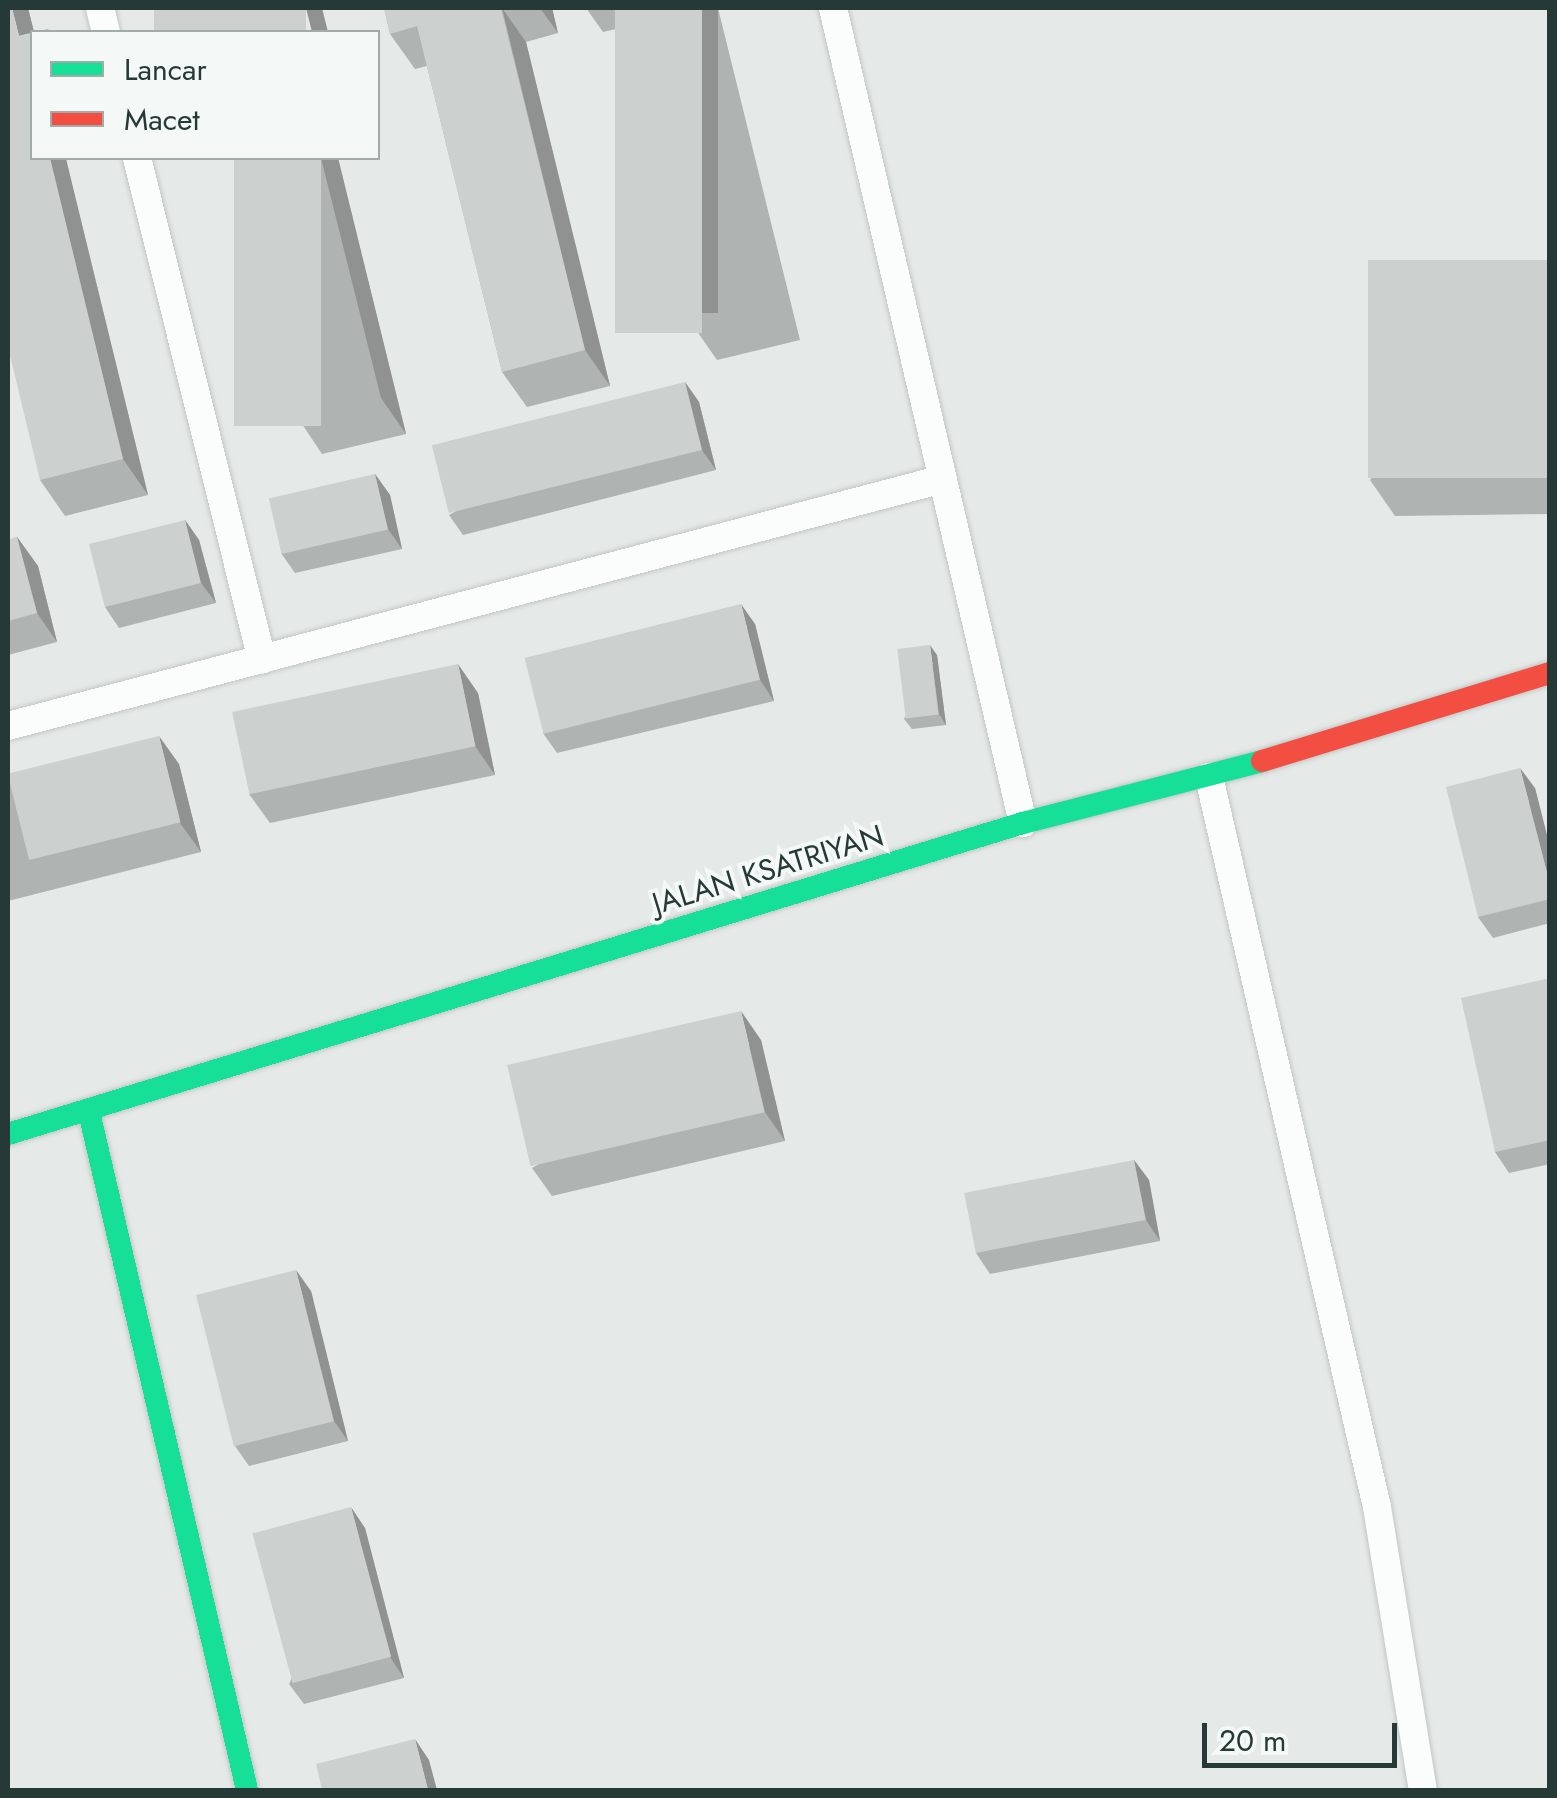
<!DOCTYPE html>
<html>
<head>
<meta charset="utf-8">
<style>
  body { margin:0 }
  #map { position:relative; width:1557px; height:1798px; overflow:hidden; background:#e5e9e8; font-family:Jost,sans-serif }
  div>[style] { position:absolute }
  .roads { filter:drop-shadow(0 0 2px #c2c6c5) drop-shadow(0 0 2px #c2c6c5) }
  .lane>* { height:28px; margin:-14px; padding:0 14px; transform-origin:14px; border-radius:14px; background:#fbfcfc }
  .fast>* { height:22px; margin:-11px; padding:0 11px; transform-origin:11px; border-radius:11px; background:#16e098 }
  .jam>* { height:22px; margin:-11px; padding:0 11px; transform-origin:11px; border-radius:11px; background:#f24e42 }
  .wall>* { inset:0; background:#afb4b2 }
  .shaded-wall>* { inset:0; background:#8f9291; transform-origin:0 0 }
  .building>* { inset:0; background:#ccd1cf; transform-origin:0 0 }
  span { translate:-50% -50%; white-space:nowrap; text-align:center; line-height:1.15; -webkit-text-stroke:8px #f4f8f6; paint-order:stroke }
  .street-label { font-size:30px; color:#253a37 }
  .frame { position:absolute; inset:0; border:10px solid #253a37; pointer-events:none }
  .legend { position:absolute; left:30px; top:30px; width:350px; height:130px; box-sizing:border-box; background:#f4f8f6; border:2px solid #a1acaa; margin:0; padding:12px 18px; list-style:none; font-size:30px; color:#253a37 }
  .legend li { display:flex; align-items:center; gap:20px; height:50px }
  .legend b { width:50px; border:2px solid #a1acaa }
  .scale { position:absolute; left:1202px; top:1723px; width:195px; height:45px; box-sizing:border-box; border:5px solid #253a37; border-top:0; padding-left:12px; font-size:30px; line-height:35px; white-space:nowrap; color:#253a37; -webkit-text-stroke:8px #f4f8f6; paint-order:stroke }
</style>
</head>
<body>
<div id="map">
  <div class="roads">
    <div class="lane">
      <i style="left:100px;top:8px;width:25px;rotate:76deg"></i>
      <i style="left:833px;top:8px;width:837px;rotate:76.88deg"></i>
      <i style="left:137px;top:158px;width:517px;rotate:76.02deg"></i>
      <i style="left:8px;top:726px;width:963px;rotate:-14.8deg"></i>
      <i style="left:1209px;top:777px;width:749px;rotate:77.04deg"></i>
      <i style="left:1377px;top:1507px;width:287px;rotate:80.8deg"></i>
    </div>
    <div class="fast">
      <i style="left:89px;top:1112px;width:696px;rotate:76.88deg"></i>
      <i style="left:8px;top:1134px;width:1062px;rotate:-17.04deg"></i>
      <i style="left:1023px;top:823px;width:247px;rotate:-14.5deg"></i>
    </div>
    <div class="jam">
      <i style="left:1262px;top:761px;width:301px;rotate:-17deg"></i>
    </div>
  </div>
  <div class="wall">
    <i style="clip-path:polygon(28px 8px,34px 32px,48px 29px,50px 32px,32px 32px,32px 158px,72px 158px,66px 159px,148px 495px,65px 516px,40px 480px)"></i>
    <i style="clip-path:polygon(384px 8px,552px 8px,558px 33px,526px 42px,610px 386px,527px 407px,502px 372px,427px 66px,415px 69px,390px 34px)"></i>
    <i style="clip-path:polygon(586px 8px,718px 8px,800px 340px,717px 360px,692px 324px,620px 28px,603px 32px)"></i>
    <i style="clip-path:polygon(234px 158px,338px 158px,406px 434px,322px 454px,298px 418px)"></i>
    <i style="clip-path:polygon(1550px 260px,1550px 514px,1395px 516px,1370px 480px)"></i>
    <i style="clip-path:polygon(685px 382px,699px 402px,716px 470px,463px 535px,449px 515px)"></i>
    <i style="clip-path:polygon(375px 474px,390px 495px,402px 549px,295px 573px,281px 553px)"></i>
    <i style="clip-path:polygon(185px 520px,199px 540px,216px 603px,119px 628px,105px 607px)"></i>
    <i style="clip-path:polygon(17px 537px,38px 566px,57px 642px,8px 655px,8px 540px)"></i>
    <i style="clip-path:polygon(755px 624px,774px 701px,557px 753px,543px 733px)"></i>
    <i style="clip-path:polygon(937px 655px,946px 725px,912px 729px,904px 719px)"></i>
    <i style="clip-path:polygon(478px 693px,495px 775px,270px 823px,249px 794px)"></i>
    <i style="clip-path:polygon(179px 764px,201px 852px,8px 901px,8px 774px)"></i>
    <i style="clip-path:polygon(1535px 788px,1550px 847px,1550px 923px,1493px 938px,1478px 917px)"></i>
    <i style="clip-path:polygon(1550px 978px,1550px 1164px,1509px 1173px,1495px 1152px)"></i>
    <i style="clip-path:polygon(761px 1040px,785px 1141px,552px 1196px,532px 1168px)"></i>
    <i style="clip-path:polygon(1134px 1160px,1149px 1180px,1160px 1241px,990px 1274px,976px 1253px)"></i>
    <i style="clip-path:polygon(311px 1291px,348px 1441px,249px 1466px,235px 1446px)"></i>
    <i style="clip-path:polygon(365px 1528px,404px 1678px,304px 1704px,289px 1684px)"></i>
  </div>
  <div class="shaded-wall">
    <i style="clip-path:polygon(12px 8px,28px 8px,34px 32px,19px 36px)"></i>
    <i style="clip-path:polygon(306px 8px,322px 8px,328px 32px,312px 32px)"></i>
    <i style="clip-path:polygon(502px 8px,526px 42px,610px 386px,585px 350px)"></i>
    <i style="clip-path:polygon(540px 8px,552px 8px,558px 33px)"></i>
    <i style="left:702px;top:8px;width:16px;height:305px"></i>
    <i style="clip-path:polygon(50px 158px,66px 159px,148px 495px,123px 459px)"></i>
    <i style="clip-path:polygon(321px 158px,338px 158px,406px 434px,381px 398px)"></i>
    <i style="clip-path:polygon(685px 382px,699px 402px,716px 470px,702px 450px)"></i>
    <i style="clip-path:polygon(375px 474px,390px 495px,402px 549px,388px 529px)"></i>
    <i style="clip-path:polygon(185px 520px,199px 540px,216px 603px,201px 583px)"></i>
    <i style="clip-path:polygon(17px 537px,38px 566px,57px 642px,37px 613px)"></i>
    <i style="clip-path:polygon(741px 604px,755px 624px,774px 701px,760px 680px)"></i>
    <i style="clip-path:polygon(930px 645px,937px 655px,946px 725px,939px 714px)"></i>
    <i style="clip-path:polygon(458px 664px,478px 693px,495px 775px,475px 746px)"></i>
    <i style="clip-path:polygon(159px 736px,179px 764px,201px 852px,180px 823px)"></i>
    <i style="clip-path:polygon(1520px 768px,1535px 788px,1550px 847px,1550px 884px)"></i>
    <i style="clip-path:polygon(741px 1011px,761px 1040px,785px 1141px,765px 1112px)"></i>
    <i style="clip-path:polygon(1134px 1160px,1149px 1180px,1160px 1241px,1146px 1220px)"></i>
    <i style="clip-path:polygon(296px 1270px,311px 1291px,348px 1441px,334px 1421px)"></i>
    <i style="clip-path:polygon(351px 1507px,365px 1528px,404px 1678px,390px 1657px)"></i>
    <i style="clip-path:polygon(415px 1739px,429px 1760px,437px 1790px,428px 1790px)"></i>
  </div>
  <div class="building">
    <i style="clip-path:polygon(8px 8px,12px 8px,19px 36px,32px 33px,32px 158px,50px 158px,123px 459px,40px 480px,8px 347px)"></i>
    <i style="left:154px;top:8px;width:152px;height:25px"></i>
    <i style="clip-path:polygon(384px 8px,501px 8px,585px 350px,502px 372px,417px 26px,390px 34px)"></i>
    <i style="left:615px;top:8px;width:87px;height:325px"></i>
    <i style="left:234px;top:158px;width:87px;height:268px"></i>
    <i style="left:1550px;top:260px;width:218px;height:182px;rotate:90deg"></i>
    <i style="left:685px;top:382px;width:70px;height:261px;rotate:76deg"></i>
    <i style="left:375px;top:474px;width:57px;height:109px;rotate:77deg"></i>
    <i style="left:185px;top:520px;width:65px;height:99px;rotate:76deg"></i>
    <i style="clip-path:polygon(17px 537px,37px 613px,8px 621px,8px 540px)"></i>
    <i style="left:741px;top:604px;width:78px;height:223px;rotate:76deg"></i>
    <i style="left:930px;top:645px;width:70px;height:33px;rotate:83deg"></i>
    <i style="left:458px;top:664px;width:84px;height:231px;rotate:78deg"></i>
    <i style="left:159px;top:736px;width:89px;height:156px;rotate:76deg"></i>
    <i style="clip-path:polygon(1520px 768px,1550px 884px,1550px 899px,1478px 917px,1446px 787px)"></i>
    <i style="clip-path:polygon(1550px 978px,1550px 1140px,1495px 1152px,1461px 998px)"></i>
    <i style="left:741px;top:1011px;width:104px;height:240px;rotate:77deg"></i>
    <i style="left:1134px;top:1160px;width:61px;height:173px;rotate:79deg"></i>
    <i style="left:296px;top:1270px;width:156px;height:103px;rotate:76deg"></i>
    <i style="left:351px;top:1507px;width:155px;height:102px;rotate:75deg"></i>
    <i style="clip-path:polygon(415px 1739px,428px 1790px,322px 1790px,316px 1764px)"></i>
  </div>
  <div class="street-label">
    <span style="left:768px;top:870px;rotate:-17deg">JALAN KSATRIYAN</span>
  </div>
  <div class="frame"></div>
  <ul class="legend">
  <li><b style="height:12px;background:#16e098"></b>Lancar</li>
  <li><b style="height:12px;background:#f24e42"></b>Macet</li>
  </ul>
  <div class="scale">20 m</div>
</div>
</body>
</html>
